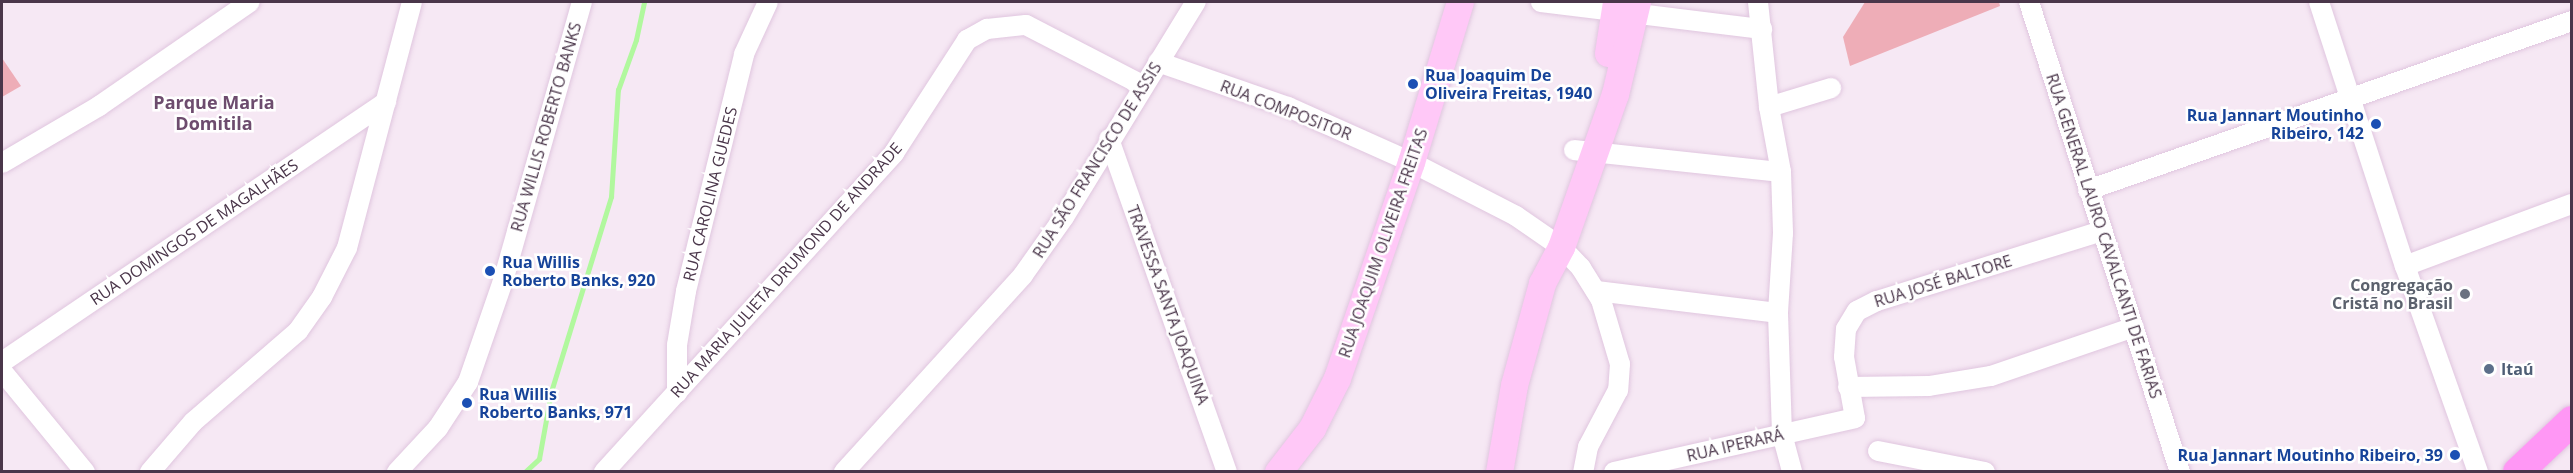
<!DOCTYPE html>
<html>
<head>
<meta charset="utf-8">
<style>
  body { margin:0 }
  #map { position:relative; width:2573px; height:473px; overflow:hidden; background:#f6e8f4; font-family:"Open Sans",sans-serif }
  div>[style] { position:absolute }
  .green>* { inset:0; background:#eeadb7 }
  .stream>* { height:4.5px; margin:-2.25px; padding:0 2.25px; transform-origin:2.25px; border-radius:2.25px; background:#b1f89e }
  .roads { filter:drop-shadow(0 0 2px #e0c6df) drop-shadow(0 0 2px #e0c6df) }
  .street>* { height:20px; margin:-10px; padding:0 10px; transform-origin:10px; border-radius:10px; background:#fff }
  .secondary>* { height:27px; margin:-13.5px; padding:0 13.5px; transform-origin:13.5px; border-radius:13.5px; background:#ffc8f7 }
  .primary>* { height:30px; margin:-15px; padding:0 15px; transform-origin:15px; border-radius:15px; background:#ff97f5 }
  .dots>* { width:16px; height:16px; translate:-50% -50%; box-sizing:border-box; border:3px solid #fff; border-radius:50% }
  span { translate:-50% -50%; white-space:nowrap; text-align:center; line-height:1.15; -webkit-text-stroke:5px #fff; paint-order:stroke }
  .transit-label { font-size:16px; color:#164399; font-weight:700 }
  .left { translate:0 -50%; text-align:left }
  .right { translate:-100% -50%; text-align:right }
  .street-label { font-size:16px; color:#4a364a }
  .worship-label { font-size:16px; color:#5b616d; font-weight:700 }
  .service-label { font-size:16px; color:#4e5e75; font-weight:700 }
  .neighbourhood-label { font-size:18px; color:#6d4c6e; font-weight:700 }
  .frame { position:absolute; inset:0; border:3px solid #4a364a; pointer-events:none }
</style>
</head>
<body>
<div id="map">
  <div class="green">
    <i style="clip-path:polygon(1865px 2px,1999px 2px,2000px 6px,1850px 66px,1843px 37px)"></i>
    <i style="clip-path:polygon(2px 58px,21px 86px,2px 97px)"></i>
  </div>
  <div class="stream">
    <i style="left:525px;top:472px;width:19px;rotate:-43deg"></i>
    <i style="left:539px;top:459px;width:68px;rotate:-79.8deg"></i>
    <i style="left:551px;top:392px;width:204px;rotate:-72.9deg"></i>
    <i style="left:611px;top:197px;width:107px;rotate:-86.3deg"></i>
    <i style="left:618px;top:90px;width:53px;rotate:-70.2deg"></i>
    <i style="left:636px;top:40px;width:39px;rotate:-78deg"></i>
  </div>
  <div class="roads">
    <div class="street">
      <i style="left:1541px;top:2px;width:223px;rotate:7deg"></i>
      <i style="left:1758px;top:2px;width:106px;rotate:84deg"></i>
      <i style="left:1769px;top:107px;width:66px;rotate:79.5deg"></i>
      <i style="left:1781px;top:172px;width:61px;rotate:88.1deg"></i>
      <i style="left:1783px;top:233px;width:80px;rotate:93.6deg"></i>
      <i style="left:1778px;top:313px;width:121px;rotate:88.1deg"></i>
      <i style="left:1782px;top:434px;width:39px;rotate:75deg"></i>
      <i style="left:2029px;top:2px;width:494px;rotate:72.2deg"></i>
      <i style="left:2319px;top:2px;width:278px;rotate:72deg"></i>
      <i style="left:2405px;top:266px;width:219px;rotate:70.5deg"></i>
      <i style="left:1158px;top:62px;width:138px;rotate:19.1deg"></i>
      <i style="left:1288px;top:107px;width:135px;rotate:24.1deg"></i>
      <i style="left:1411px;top:162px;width:118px;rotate:27.2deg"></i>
      <i style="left:1516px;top:216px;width:55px;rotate:34.6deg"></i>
      <i style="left:1561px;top:247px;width:29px;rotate:46deg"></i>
      <i style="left:1581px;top:268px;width:38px;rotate:58deg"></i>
      <i style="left:1601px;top:300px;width:67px;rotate:73.5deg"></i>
      <i style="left:1620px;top:364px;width:26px;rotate:94deg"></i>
      <i style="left:1618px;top:390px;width:64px;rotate:117.8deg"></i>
      <i style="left:1588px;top:447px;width:25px;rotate:101deg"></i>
      <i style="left:1769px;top:107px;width:65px;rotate:-17deg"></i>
      <i style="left:1109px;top:139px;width:353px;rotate:70.5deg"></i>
      <i style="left:1574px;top:150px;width:208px;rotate:6.1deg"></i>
      <i style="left:2px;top:163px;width:113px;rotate:-30.4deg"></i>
      <i style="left:99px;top:106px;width:183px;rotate:-34.6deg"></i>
      <i style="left:2088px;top:190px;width:513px;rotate:-19.25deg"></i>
      <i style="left:2405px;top:266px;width:178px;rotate:-20.4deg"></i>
      <i style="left:1596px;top:291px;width:183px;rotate:6.9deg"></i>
      <i style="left:2px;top:362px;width:464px;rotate:-34.1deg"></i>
      <i style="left:2px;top:371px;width:131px;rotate:50.6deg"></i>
      <i style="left:1848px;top:387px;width:81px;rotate:-0.7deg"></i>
      <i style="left:1929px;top:386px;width:63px;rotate:-9.2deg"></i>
      <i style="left:1991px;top:376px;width:151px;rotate:-18.9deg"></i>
      <i style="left:677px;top:393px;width:48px;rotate:-90deg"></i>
      <i style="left:677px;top:345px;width:55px;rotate:-80.5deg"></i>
      <i style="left:686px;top:291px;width:244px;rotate:-76.2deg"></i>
      <i style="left:744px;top:54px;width:57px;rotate:-65.2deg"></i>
      <i style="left:1878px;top:451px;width:109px;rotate:11.1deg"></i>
      <i style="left:150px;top:472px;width:66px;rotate:-49.3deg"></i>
      <i style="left:193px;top:422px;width:139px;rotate:-40.9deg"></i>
      <i style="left:298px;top:331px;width:42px;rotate:-54.8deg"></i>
      <i style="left:322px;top:297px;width:55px;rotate:-63deg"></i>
      <i style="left:347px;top:248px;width:254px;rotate:-75.2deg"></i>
      <i style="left:397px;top:472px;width:60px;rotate:-47deg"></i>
      <i style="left:438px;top:428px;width:55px;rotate:-56.9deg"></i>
      <i style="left:468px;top:382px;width:107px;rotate:-70.9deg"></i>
      <i style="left:503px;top:281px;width:290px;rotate:-74.2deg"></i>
      <i style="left:604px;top:472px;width:431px;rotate:-47.7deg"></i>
      <i style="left:894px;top:153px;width:135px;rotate:-57.1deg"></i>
      <i style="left:967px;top:40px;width:23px;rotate:-29deg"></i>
      <i style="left:987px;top:29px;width:39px;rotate:-6deg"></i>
      <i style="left:1026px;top:25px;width:131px;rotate:27.3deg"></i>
      <i style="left:844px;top:472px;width:266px;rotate:-47.7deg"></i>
      <i style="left:1023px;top:275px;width:71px;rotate:-54.7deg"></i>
      <i style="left:1064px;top:217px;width:252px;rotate:-58.5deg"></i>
      <i style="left:1614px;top:472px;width:247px;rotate:-12.6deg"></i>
      <i style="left:1855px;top:418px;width:62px;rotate:-100.2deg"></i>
      <i style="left:1844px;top:357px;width:28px;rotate:-86deg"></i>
      <i style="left:1846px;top:329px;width:21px;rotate:-59deg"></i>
      <i style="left:1857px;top:311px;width:22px;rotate:-27deg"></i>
      <i style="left:1877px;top:301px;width:236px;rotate:-17.3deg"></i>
    </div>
    <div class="secondary">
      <i style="left:1608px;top:53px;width:52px;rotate:-81.1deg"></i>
      <i style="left:1278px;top:472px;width:56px;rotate:-52.3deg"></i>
      <i style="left:1312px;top:428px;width:56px;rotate:-63.4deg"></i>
      <i style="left:1337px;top:378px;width:228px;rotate:-71.1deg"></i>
      <i style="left:1411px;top:162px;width:167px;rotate:-73deg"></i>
      <i style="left:1499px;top:472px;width:88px;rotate:-80.2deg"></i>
      <i style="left:1514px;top:385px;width:106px;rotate:-74.6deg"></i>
      <i style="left:1542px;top:283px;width:41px;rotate:-62.2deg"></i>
      <i style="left:1561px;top:247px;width:162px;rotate:-70.6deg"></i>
      <i style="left:1615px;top:94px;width:95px;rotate:-76.6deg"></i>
    </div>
    <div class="primary">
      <i style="left:2518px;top:472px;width:74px;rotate:-43.4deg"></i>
    </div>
  </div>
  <div class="dots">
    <i style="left:1413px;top:84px;background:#1a4fb4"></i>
    <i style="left:2376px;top:124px;background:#1a4fb4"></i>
    <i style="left:490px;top:271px;background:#1a4fb4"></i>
    <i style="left:2465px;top:294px;background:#6b7280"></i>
    <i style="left:2489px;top:369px;background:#5c6f8a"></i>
    <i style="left:467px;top:403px;background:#1a4fb4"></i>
    <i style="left:2455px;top:455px;background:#1a4fb4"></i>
  </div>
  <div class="transit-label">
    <span class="left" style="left:1425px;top:84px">Rua Joaquim De<br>Oliveira Freitas, 1940</span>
    <span class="right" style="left:2364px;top:124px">Rua Jannart Moutinho<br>Ribeiro, 142</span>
    <span class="left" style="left:502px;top:271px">Rua Willis<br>Roberto Banks, 920</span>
    <span class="left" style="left:479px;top:403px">Rua Willis<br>Roberto Banks, 971</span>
    <span class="right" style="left:2443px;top:455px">Rua Jannart Moutinho Ribeiro, 39</span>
  </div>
  <div class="street-label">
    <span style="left:1286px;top:110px;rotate:21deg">RUA COMPOSITOR</span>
    <span style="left:546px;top:127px;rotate:-74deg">RUA WILLIS ROBERTO BANKS</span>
    <span style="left:1097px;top:160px;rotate:-58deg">RUA SÃO FRANCISCO DE ASSIS</span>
    <span style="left:710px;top:194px;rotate:-76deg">RUA CAROLINA GUEDES</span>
    <span style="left:194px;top:232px;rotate:-34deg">RUA DOMINGOS DE MAGALHÃES</span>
    <span style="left:2104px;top:236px;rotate:72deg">RUA GENERAL LAURO CAVALCANTI DE FARIAS</span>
    <span style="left:1383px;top:243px;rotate:-71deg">RUA JOAQUIM OLIVEIRA FREITAS</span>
    <span style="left:786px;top:270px;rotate:-48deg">RUA MARIA JULIETA DRUMOND DE ANDRADE</span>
    <span style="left:1943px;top:281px;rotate:-17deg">RUA JOSÉ BALTORE</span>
    <span style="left:1168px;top:305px;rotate:70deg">TRAVESSA SANTA JOAQUINA</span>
    <span style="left:1735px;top:445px;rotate:-13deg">RUA IPERARÁ</span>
  </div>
  <div class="worship-label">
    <span class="right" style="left:2453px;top:294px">Congregação<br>Cristã no Brasil</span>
  </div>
  <div class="service-label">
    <span class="left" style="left:2501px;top:369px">Itaú</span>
  </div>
  <div class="neighbourhood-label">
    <span style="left:214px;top:113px">Parque Maria<br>Domitila</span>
  </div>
  <div class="frame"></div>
</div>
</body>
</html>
